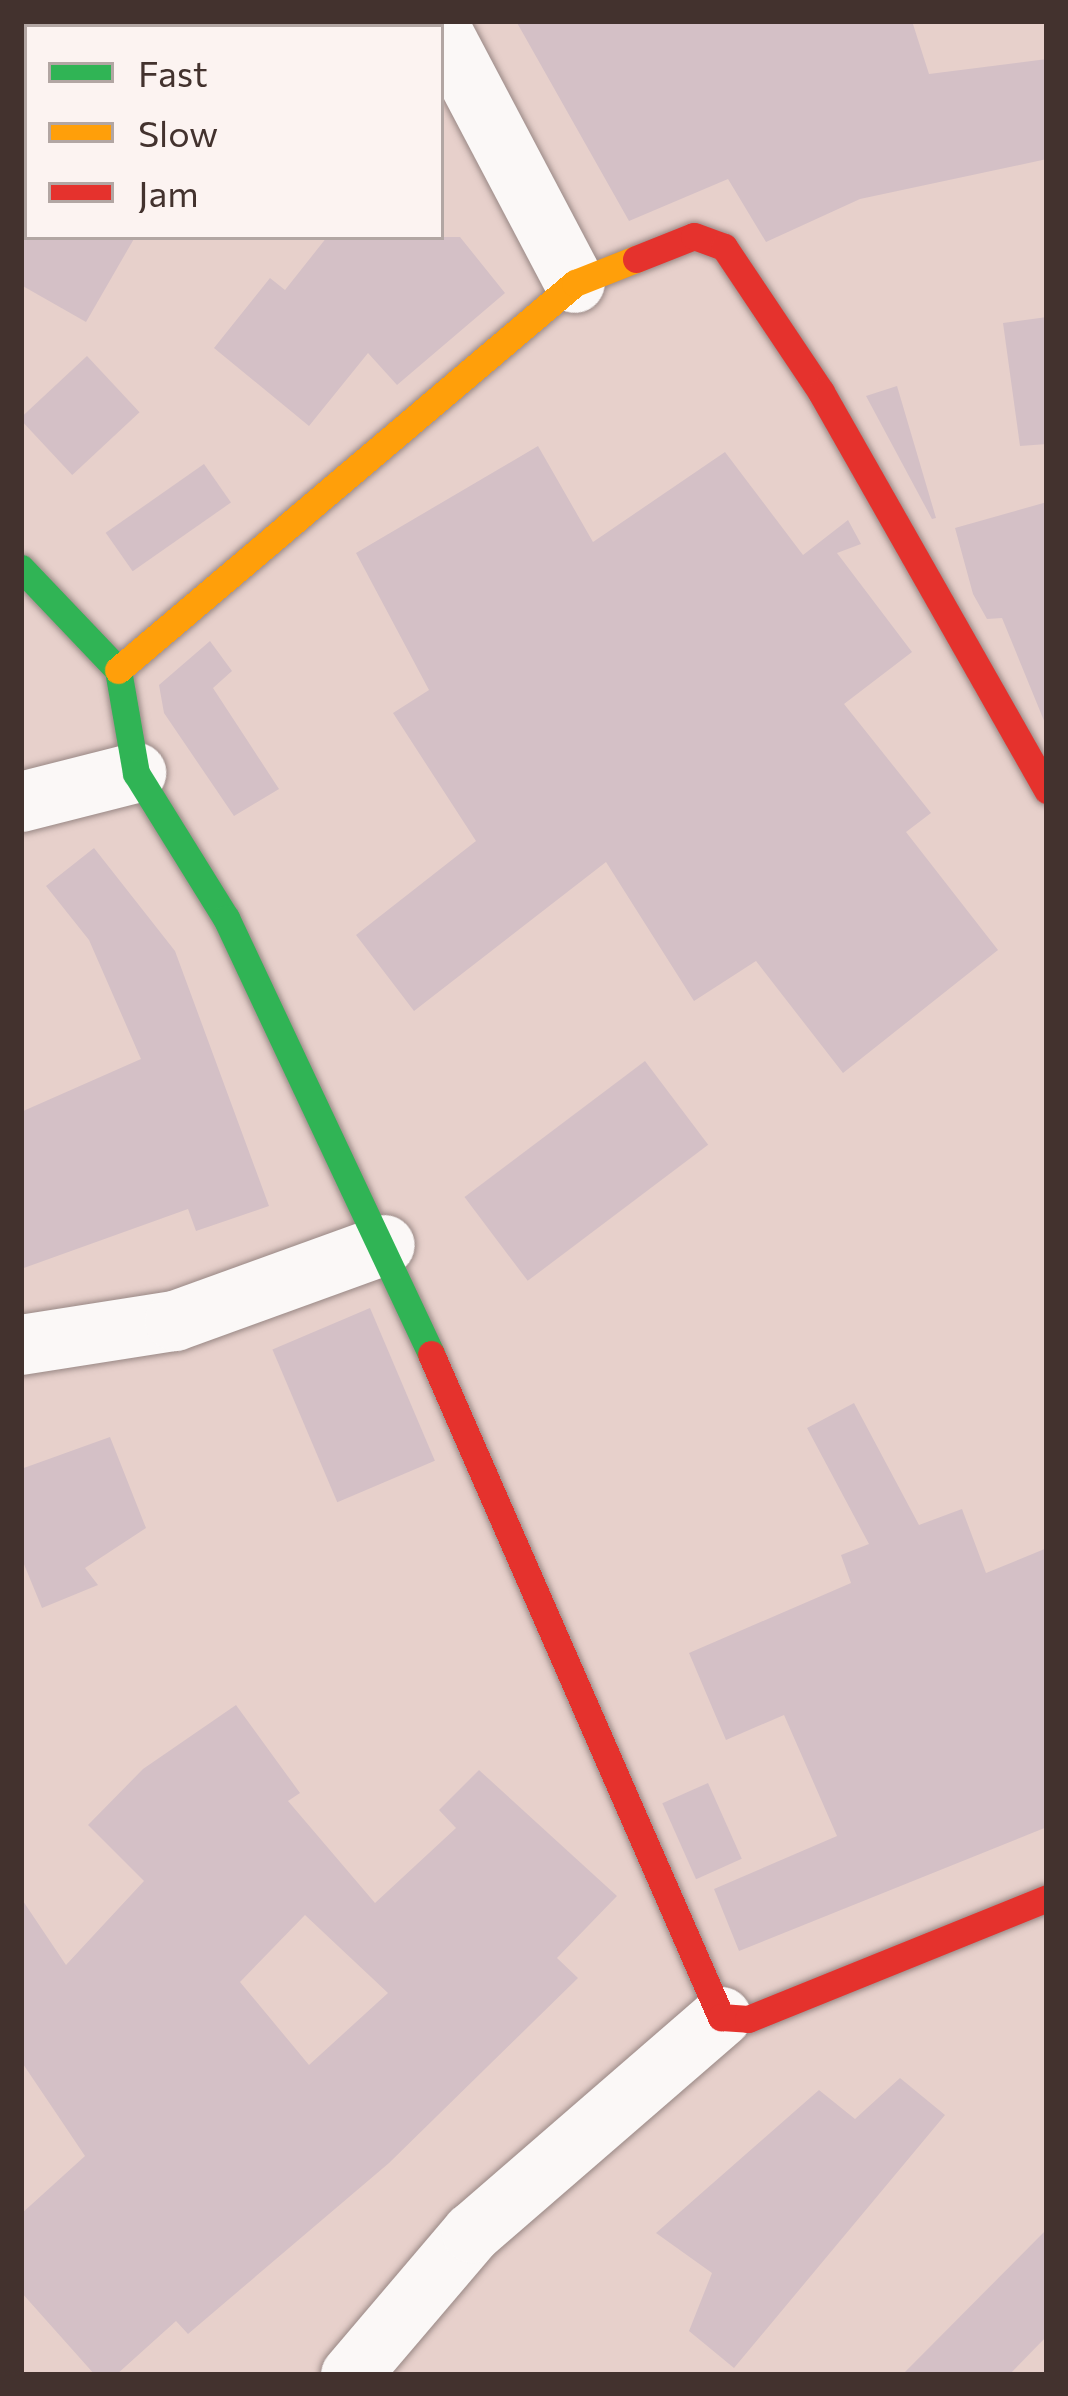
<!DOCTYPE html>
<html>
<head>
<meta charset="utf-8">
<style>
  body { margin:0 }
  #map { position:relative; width:1068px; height:2396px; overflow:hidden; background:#e7d0cb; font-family:Commissioner,sans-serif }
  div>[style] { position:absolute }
  .building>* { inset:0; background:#d4c0c6; transform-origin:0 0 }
  .roads { filter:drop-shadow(0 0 3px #988784) drop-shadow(0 0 3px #988784) }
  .street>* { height:60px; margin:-30px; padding:0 30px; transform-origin:30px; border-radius:30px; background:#fbf8f7 }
  .fast>* { height:27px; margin:-13.5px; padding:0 13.5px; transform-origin:13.5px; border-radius:13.5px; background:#30b455 }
  .slow>* { height:27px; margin:-13.5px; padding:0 13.5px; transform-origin:13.5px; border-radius:13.5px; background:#ff9f0a }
  .jam>* { height:27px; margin:-13.5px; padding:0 13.5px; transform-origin:13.5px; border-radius:13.5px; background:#e5322d }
  span { translate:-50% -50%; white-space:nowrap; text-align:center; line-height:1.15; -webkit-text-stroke:9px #fcf3f1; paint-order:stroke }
  .frame { position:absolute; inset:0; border:24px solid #43322e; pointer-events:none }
  .legend { position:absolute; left:24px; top:24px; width:420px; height:216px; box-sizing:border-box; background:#fcf3f1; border:3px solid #b2a6a3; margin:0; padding:15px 21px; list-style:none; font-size:36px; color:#43322e }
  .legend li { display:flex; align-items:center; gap:24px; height:60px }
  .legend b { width:60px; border:3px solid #b2a6a3 }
</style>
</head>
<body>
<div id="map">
  <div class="building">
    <i style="clip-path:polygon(516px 21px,912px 21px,929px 74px,1047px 59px,1047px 159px,860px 199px,766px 242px,728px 179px,629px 221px)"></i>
    <i style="clip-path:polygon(21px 237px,135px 237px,86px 322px,21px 285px)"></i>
    <i style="clip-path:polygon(327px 237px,460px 237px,505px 293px,397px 385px,368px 353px,309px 426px,214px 348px,270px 278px,285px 290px)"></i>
    <i style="clip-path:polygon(1047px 317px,1047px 444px,1020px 446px,1003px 323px)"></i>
    <i style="left:87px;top:356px;width:77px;height:92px;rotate:47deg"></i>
    <i style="clip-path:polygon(897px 386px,936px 518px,932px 519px,866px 396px)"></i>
    <i style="clip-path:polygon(538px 446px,593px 542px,725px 452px,803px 555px,848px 520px,861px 544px,837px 553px,912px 652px,844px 704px,931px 813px,906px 832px,998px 950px,843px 1073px,756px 961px,694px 1001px,606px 862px,414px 1011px,356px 935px,476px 841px,393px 713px,429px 690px,356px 553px)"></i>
    <i style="left:204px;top:464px;width:47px;height:120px;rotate:55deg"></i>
    <i style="clip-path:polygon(1047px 502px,1047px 728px,1002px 618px,987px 619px,973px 594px,955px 528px)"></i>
    <i style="clip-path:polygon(210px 641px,232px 671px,213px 688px,279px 789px,234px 816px,164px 713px,159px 685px)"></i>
    <i style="clip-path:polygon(94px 848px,175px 951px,269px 1206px,196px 1231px,188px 1209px,21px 1269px,21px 1112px,141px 1059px,89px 940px,46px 886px)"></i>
    <i style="left:645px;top:1061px;width:105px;height:226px;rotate:53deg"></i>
    <i style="left:370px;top:1308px;width:166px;height:106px;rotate:67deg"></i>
    <i style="clip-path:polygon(854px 1403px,919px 1525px,962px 1509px,986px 1573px,1047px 1548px,1047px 1827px,739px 1951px,714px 1889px,837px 1836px,784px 1715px,726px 1740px,689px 1653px,851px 1583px,841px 1555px,869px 1544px,807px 1428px)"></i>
    <i style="clip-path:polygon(110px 1437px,146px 1528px,85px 1568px,98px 1585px,42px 1608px,21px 1557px,21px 1469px)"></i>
    <i style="clip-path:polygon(evenodd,236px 1705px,300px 1793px,288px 1801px,375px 1903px,456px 1828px,439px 1810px,479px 1770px,617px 1896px,557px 1958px,578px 1978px,389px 2163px,188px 2334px,176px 2321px,116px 2375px,95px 2375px,21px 2292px,21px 2214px,85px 2156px,21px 2061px,21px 1898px,66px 1965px,144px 1881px,88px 1825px,143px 1769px,236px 1705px,305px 1915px,388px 1993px,309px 2065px,240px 1982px,305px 1915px)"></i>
    <i style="left:708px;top:1783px;width:83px;height:50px;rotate:66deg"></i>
    <i style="clip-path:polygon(900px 2078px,945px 2115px,734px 2368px,689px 2331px,712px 2273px,656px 2233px,819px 2090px,855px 2119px)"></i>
    <i style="clip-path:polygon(1047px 2229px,1047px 2336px,1009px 2375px,902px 2375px)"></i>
  </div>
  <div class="roads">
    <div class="street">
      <i style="left:441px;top:29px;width:287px;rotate:62.2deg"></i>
      <i style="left:21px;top:802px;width:119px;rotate:-14.2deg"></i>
      <i style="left:21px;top:1345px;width:156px;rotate:-8.9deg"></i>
      <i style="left:175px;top:1321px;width:223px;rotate:-19.9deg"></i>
      <i style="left:351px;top:2375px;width:187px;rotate:-49.6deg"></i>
      <i style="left:472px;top:2233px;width:330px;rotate:-40.9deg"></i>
    </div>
    <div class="fast">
      <i style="left:21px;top:568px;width:141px;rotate:46.4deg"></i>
      <i style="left:118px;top:670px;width:105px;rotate:80.1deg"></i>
      <i style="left:136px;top:773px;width:171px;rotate:58.2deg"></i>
      <i style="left:226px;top:918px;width:482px;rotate:64.8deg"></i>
    </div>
    <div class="slow">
      <i style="left:118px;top:670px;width:599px;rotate:-40.26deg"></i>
      <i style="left:575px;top:283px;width:66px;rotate:-21.5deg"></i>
    </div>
    <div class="jam">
      <i style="left:636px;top:259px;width:62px;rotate:-21.6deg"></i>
      <i style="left:694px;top:236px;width:32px;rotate:20deg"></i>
      <i style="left:724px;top:247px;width:174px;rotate:56.2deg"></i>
      <i style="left:821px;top:392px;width:458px;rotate:60.4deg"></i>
      <i style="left:431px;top:1354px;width:724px;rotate:66.38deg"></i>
      <i style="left:721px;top:2017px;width:27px;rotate:4deg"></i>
      <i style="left:748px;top:2019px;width:323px;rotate:-22deg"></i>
    </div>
  </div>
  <div class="frame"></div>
  <ul class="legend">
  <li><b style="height:15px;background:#30b455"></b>Fast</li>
  <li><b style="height:15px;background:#ff9f0a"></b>Slow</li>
  <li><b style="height:15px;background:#e5322d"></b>Jam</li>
  </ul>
</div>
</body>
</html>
